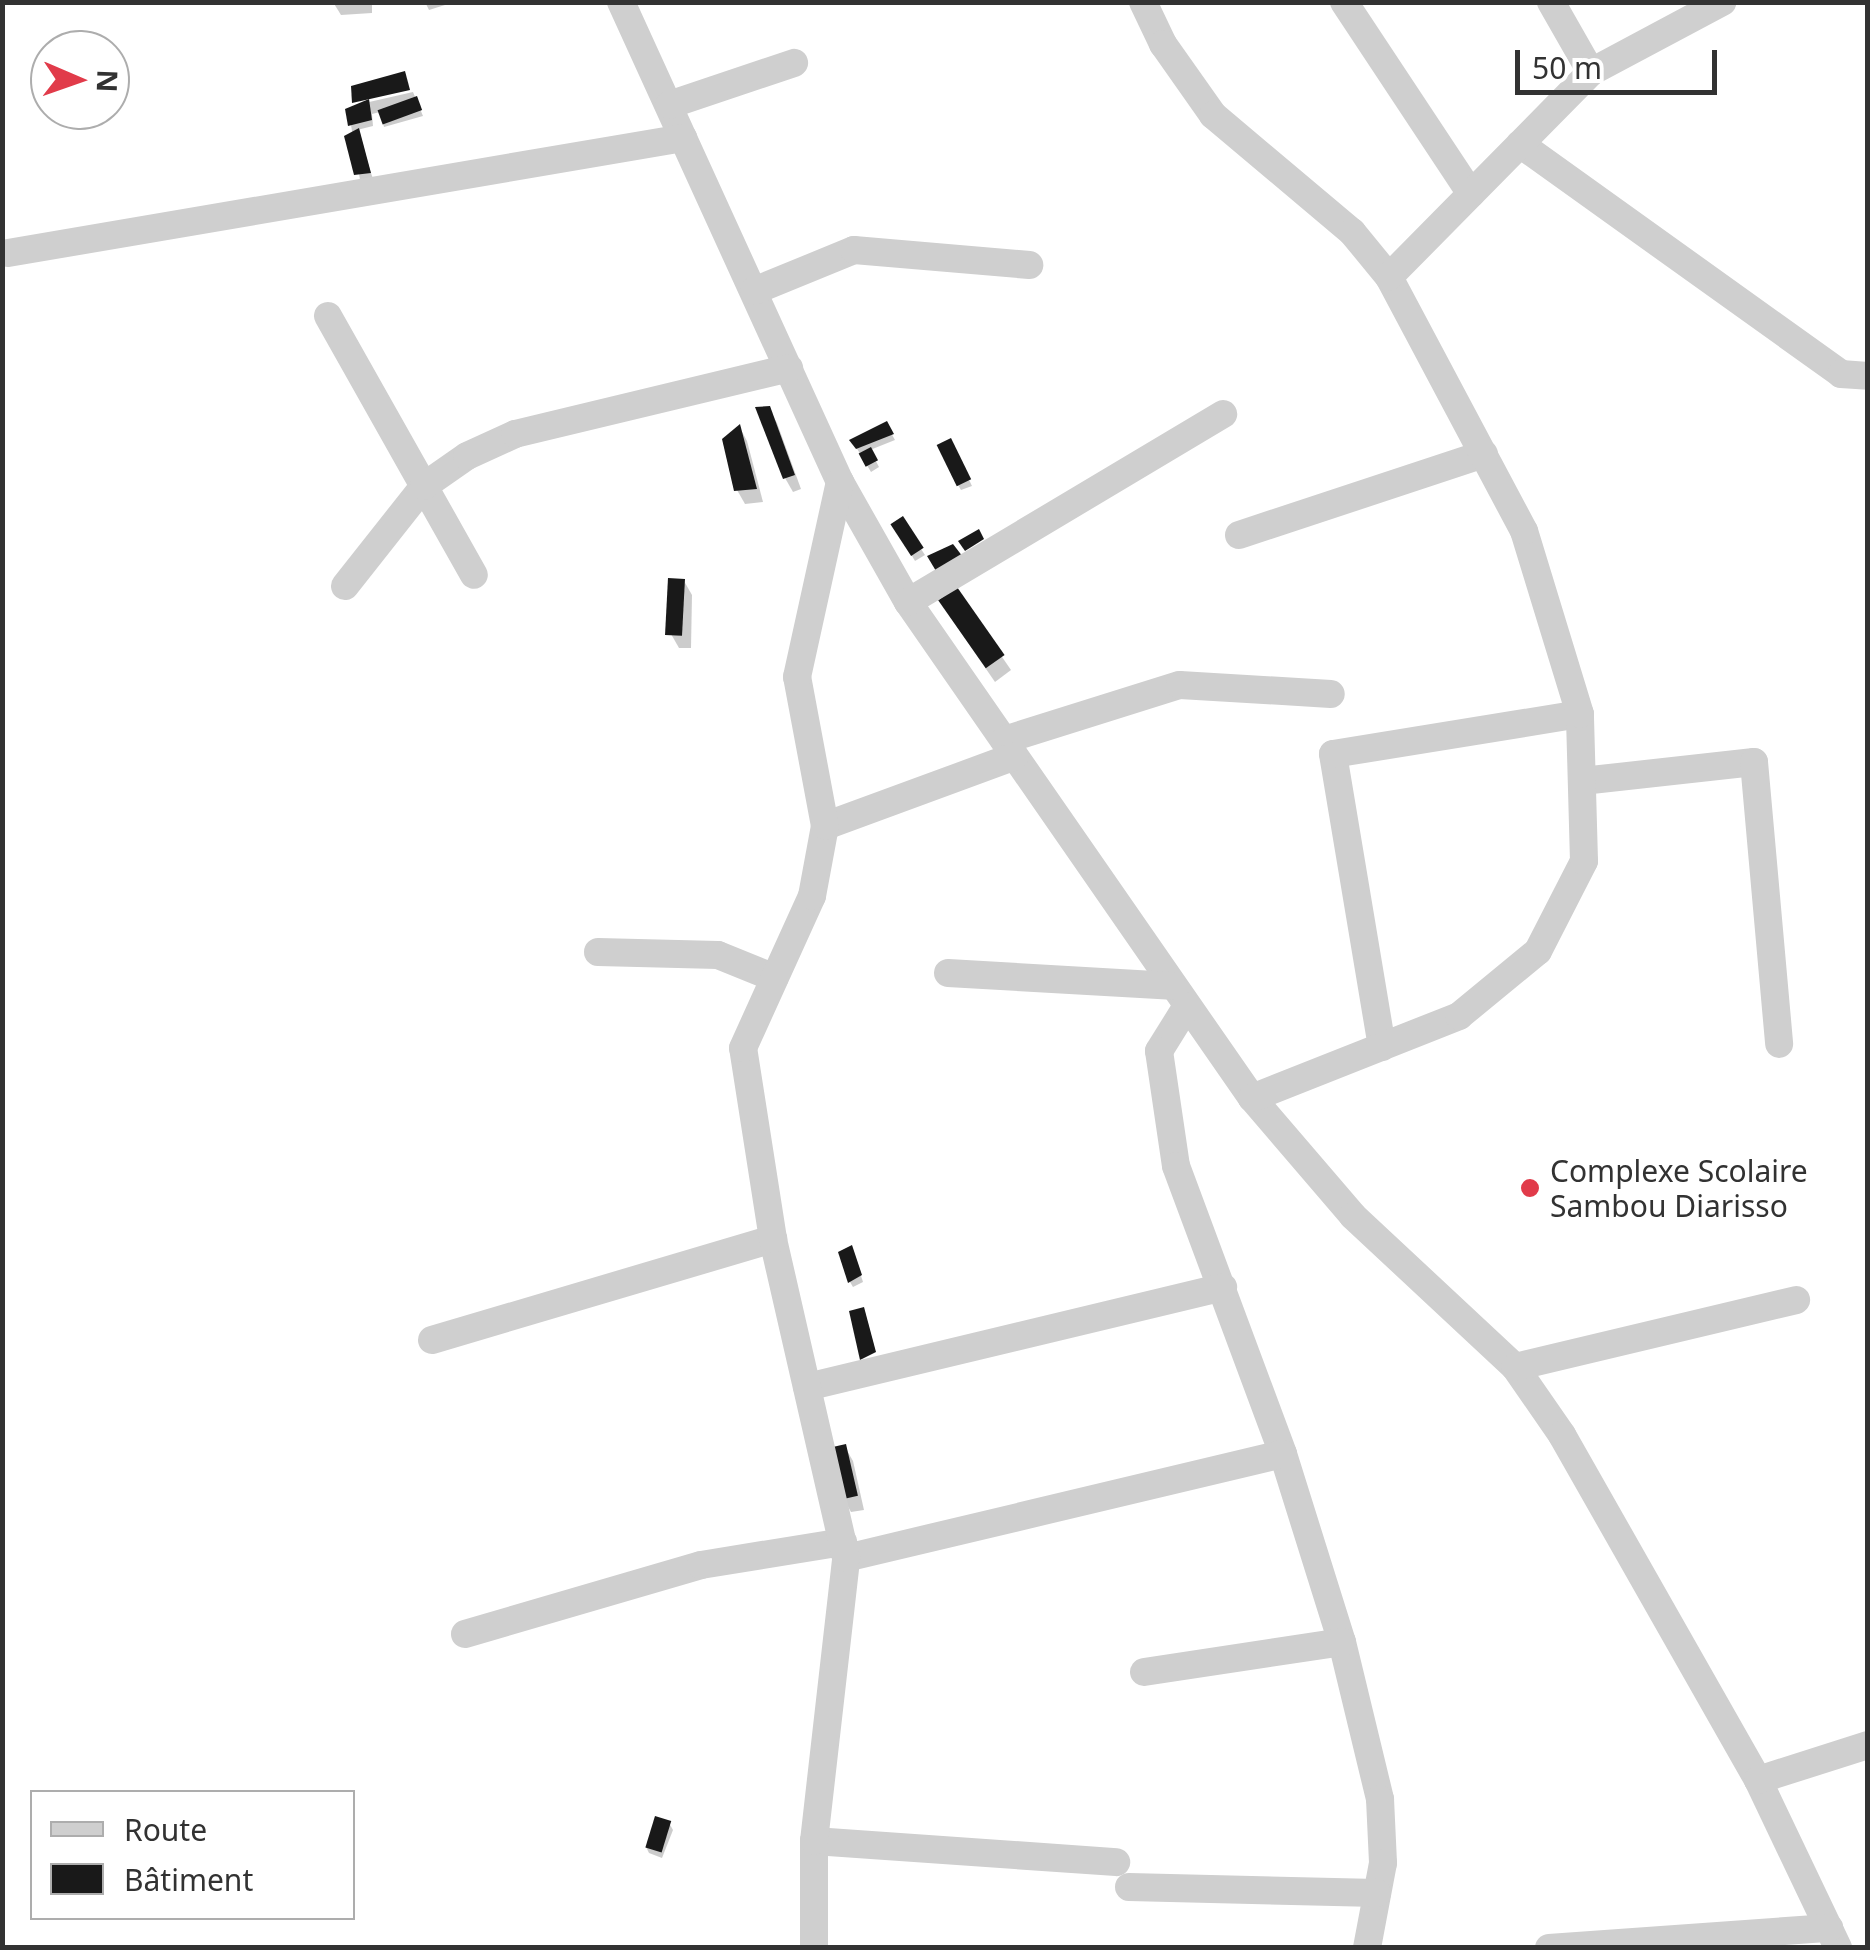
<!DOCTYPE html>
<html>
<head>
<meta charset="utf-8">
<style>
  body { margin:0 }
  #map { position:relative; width:1870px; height:1950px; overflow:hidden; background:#fff; font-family:"Noto Sans",sans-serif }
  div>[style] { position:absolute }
  .shadow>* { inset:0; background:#0003 }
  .building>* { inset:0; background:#191919; transform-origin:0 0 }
  .minor>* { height:28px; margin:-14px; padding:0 14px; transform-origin:14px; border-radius:14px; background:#cfcfcf }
  .dots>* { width:28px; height:28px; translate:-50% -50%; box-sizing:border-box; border:5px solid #fff; border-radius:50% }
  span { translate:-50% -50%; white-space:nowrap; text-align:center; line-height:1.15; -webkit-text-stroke:10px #fff; paint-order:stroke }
  .poi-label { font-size:30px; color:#323232 }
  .left { translate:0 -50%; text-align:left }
  .frame { position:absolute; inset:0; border:5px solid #323232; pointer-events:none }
  .legend { position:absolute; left:30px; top:1790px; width:325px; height:130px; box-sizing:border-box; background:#fff; border:2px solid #adadad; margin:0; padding:12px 18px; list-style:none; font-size:30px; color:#323232 }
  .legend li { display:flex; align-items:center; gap:20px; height:50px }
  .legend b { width:50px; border:2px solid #adadad }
  .north { position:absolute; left:30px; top:30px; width:100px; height:100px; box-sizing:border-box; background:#fff; border:2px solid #adadad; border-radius:50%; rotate:92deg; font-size:28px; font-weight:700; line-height:40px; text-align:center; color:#323232 }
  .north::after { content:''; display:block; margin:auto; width:35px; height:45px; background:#e13b4a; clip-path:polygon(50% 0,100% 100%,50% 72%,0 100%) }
  .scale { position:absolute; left:1515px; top:50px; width:202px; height:45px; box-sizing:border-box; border:5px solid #323232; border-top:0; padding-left:12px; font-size:30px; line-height:35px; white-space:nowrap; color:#323232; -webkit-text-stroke:8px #fff; paint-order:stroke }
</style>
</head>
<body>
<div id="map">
  <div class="shadow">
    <i style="clip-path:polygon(333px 2px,372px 2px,372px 13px,341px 15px)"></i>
    <i style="clip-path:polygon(425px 2px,445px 2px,445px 5px,429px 10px)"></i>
    <i style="clip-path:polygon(413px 92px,423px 116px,384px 127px,380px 112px,372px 114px,373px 126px,357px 130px,373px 179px,360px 180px,351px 125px,356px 105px)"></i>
    <i style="clip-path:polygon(769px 409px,777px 423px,801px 489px,793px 492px,785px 478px)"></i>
    <i style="clip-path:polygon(886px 424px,895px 440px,870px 450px,879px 467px,871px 472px,856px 447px)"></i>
    <i style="clip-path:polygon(740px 428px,747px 441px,763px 502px,745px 504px,737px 490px)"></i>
    <i style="clip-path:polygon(950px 441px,972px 486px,961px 490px,958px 485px)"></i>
    <i style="clip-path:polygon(902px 520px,925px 555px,915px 561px,894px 525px)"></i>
    <i style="clip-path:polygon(684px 581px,692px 595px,691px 648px,679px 648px,671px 634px)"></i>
    <i style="clip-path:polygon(956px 590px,1011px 670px,995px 682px,949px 615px)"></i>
    <i style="clip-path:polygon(854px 1254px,863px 1282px,853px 1287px,850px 1282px)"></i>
    <i style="clip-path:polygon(845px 1447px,853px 1461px,864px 1510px,851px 1512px,843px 1498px)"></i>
    <i style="clip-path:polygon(669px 1823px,673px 1830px,662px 1858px,649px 1853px,646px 1847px)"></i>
  </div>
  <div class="building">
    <i style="clip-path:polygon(405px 71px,410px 90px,352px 103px,351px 86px)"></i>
    <i style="left:417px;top:96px;width:15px;height:42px;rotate:70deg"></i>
    <i style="clip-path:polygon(369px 99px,372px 120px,348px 126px,345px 109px)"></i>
    <i style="clip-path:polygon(359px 128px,371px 173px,354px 175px,344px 136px)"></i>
    <i style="clip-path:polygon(770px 406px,795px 475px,783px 479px,755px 407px)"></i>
    <i style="clip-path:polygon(887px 421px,894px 434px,856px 449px,849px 440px)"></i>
    <i style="clip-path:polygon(740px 424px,757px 489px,734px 491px,722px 439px)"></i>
    <i style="left:951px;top:438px;width:46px;height:16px;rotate:64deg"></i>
    <i style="left:871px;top:447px;width:15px;height:14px;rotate:62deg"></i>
    <i style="left:903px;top:516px;width:38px;height:15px;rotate:57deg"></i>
    <i style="clip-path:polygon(979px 529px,984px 539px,965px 551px,958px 541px)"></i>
    <i style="clip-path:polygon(953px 544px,963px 557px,936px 571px,927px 556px)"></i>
    <i style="left:668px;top:578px;width:17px;height:57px;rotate:3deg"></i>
    <i style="left:957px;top:587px;width:83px;height:23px;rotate:55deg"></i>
    <i style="clip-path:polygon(852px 1245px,862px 1275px,848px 1283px,838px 1252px)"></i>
    <i style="clip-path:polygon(864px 1307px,876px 1352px,860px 1360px,849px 1311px)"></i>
    <i style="left:846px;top:1444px;width:53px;height:17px;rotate:77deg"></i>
    <i style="left:655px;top:1816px;width:17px;height:33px;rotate:17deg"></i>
  </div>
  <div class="minor">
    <i style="left:621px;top:2px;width:528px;rotate:65.48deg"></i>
    <i style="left:840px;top:482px;width:138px;rotate:60.5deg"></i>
    <i style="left:908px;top:602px;width:604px;rotate:55.26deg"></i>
    <i style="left:1252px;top:1098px;width:155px;rotate:49.4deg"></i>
    <i style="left:1353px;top:1216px;width:221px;rotate:43deg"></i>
    <i style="left:1515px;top:1367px;width:83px;rotate:55.3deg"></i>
    <i style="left:1562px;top:1435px;width:397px;rotate:60.4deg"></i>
    <i style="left:1758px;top:1780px;width:186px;rotate:64.5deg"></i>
    <i style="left:1143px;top:2px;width:47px;rotate:64.5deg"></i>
    <i style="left:1163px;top:44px;width:87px;rotate:54.8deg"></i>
    <i style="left:1213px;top:115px;width:182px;rotate:40.1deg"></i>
    <i style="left:1352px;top:232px;width:58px;rotate:50.6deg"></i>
    <i style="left:1344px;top:2px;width:230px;rotate:56.5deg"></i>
    <i style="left:1551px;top:2px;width:81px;rotate:60.3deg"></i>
    <i style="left:669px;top:105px;width:132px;rotate:-18.6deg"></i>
    <i style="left:1520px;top:144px;width:395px;rotate:35.6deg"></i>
    <i style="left:1841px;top:374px;width:27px;rotate:4deg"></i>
    <i style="left:8px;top:253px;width:685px;rotate:-9.67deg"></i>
    <i style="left:754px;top:291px;width:108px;rotate:-22.3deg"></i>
    <i style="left:854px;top:250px;width:176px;rotate:4.9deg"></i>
    <i style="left:328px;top:316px;width:297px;rotate:60.6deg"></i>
    <i style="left:1239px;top:535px;width:258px;rotate:-18.3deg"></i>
    <i style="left:345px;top:586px;width:127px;rotate:-51.7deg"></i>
    <i style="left:424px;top:486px;width:52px;rotate:-34.9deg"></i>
    <i style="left:467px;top:456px;width:53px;rotate:-24.6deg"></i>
    <i style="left:515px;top:434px;width:282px;rotate:-13.5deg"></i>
    <i style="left:908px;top:602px;width:367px;rotate:-30.8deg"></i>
    <i style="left:1004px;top:740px;width:184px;rotate:-17.4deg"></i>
    <i style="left:1180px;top:685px;width:151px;rotate:3.4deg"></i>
    <i style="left:1582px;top:781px;width:173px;rotate:-6.3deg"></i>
    <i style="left:1754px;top:762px;width:283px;rotate:84.9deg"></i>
    <i style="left:825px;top:826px;width:202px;rotate:-20.2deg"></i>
    <i style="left:598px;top:952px;width:120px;rotate:1.4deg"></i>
    <i style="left:718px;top:955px;width:61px;rotate:22deg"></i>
    <i style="left:948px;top:973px;width:224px;rotate:3.3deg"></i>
    <i style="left:1187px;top:1006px;width:53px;rotate:121.9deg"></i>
    <i style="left:1159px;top:1051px;width:116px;rotate:81.6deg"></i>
    <i style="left:1176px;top:1166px;width:307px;rotate:69.6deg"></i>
    <i style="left:1283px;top:1454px;width:197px;rotate:72.6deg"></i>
    <i style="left:1342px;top:1642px;width:162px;rotate:76.4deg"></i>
    <i style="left:1380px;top:1799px;width:64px;rotate:87.3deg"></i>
    <i style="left:1383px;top:1863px;width:86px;rotate:100.7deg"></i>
    <i style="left:1382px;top:1047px;width:297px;rotate:-99.5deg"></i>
    <i style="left:1333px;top:754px;width:250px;rotate:-9.2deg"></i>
    <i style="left:1252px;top:1098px;width:223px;rotate:-21.6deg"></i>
    <i style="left:1459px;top:1016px;width:102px;rotate:-39.4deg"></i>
    <i style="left:1538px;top:951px;width:101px;rotate:-62.9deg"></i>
    <i style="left:1584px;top:861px;width:147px;rotate:-91.6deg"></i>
    <i style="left:1580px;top:714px;width:191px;rotate:-107deg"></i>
    <i style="left:1524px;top:531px;width:288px;rotate:-118deg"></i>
    <i style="left:1389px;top:277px;width:288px;rotate:-45.4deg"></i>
    <i style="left:1591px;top:72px;width:149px;rotate:-28.1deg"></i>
    <i style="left:432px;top:1340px;width:356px;rotate:-16.5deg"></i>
    <i style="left:1515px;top:1367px;width:289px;rotate:-13.4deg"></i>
    <i style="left:807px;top:1387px;width:428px;rotate:-13.5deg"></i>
    <i style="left:846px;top:1558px;width:449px;rotate:-13.4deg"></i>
    <i style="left:465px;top:1634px;width:246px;rotate:-16.3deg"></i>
    <i style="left:701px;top:1565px;width:144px;rotate:-9.2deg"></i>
    <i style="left:1144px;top:1672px;width:200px;rotate:-8.6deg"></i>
    <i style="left:1758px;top:1780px;width:115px;rotate:-17.7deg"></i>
    <i style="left:814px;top:1841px;width:303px;rotate:4deg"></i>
    <i style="left:1129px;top:1887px;width:248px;rotate:1.4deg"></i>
    <i style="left:814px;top:1948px;width:107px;rotate:-90deg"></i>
    <i style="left:814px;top:1841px;width:285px;rotate:-83.5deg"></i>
    <i style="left:846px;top:1558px;width:327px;rotate:-102.9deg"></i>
    <i style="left:773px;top:1239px;width:193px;rotate:-98.9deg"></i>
    <i style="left:743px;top:1048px;width:167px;rotate:-65.6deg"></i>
    <i style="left:812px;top:896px;width:71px;rotate:-79.5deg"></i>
    <i style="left:825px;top:826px;width:152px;rotate:-100.6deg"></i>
    <i style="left:797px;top:677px;width:200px;rotate:-77.6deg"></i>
    <i style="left:1549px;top:1948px;width:281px;rotate:-4.1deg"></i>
  </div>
  <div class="dots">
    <i style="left:1530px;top:1188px;background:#e13b4a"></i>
  </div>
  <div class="poi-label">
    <span class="left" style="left:1550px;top:1188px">Complexe Scolaire<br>Sambou Diarisso</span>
  </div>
  <div class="frame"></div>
  <ul class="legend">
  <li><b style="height:12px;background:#cfcfcf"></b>Route</li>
  <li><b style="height:28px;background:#191919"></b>Bâtiment</li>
  </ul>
  <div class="north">N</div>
  <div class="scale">50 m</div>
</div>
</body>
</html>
